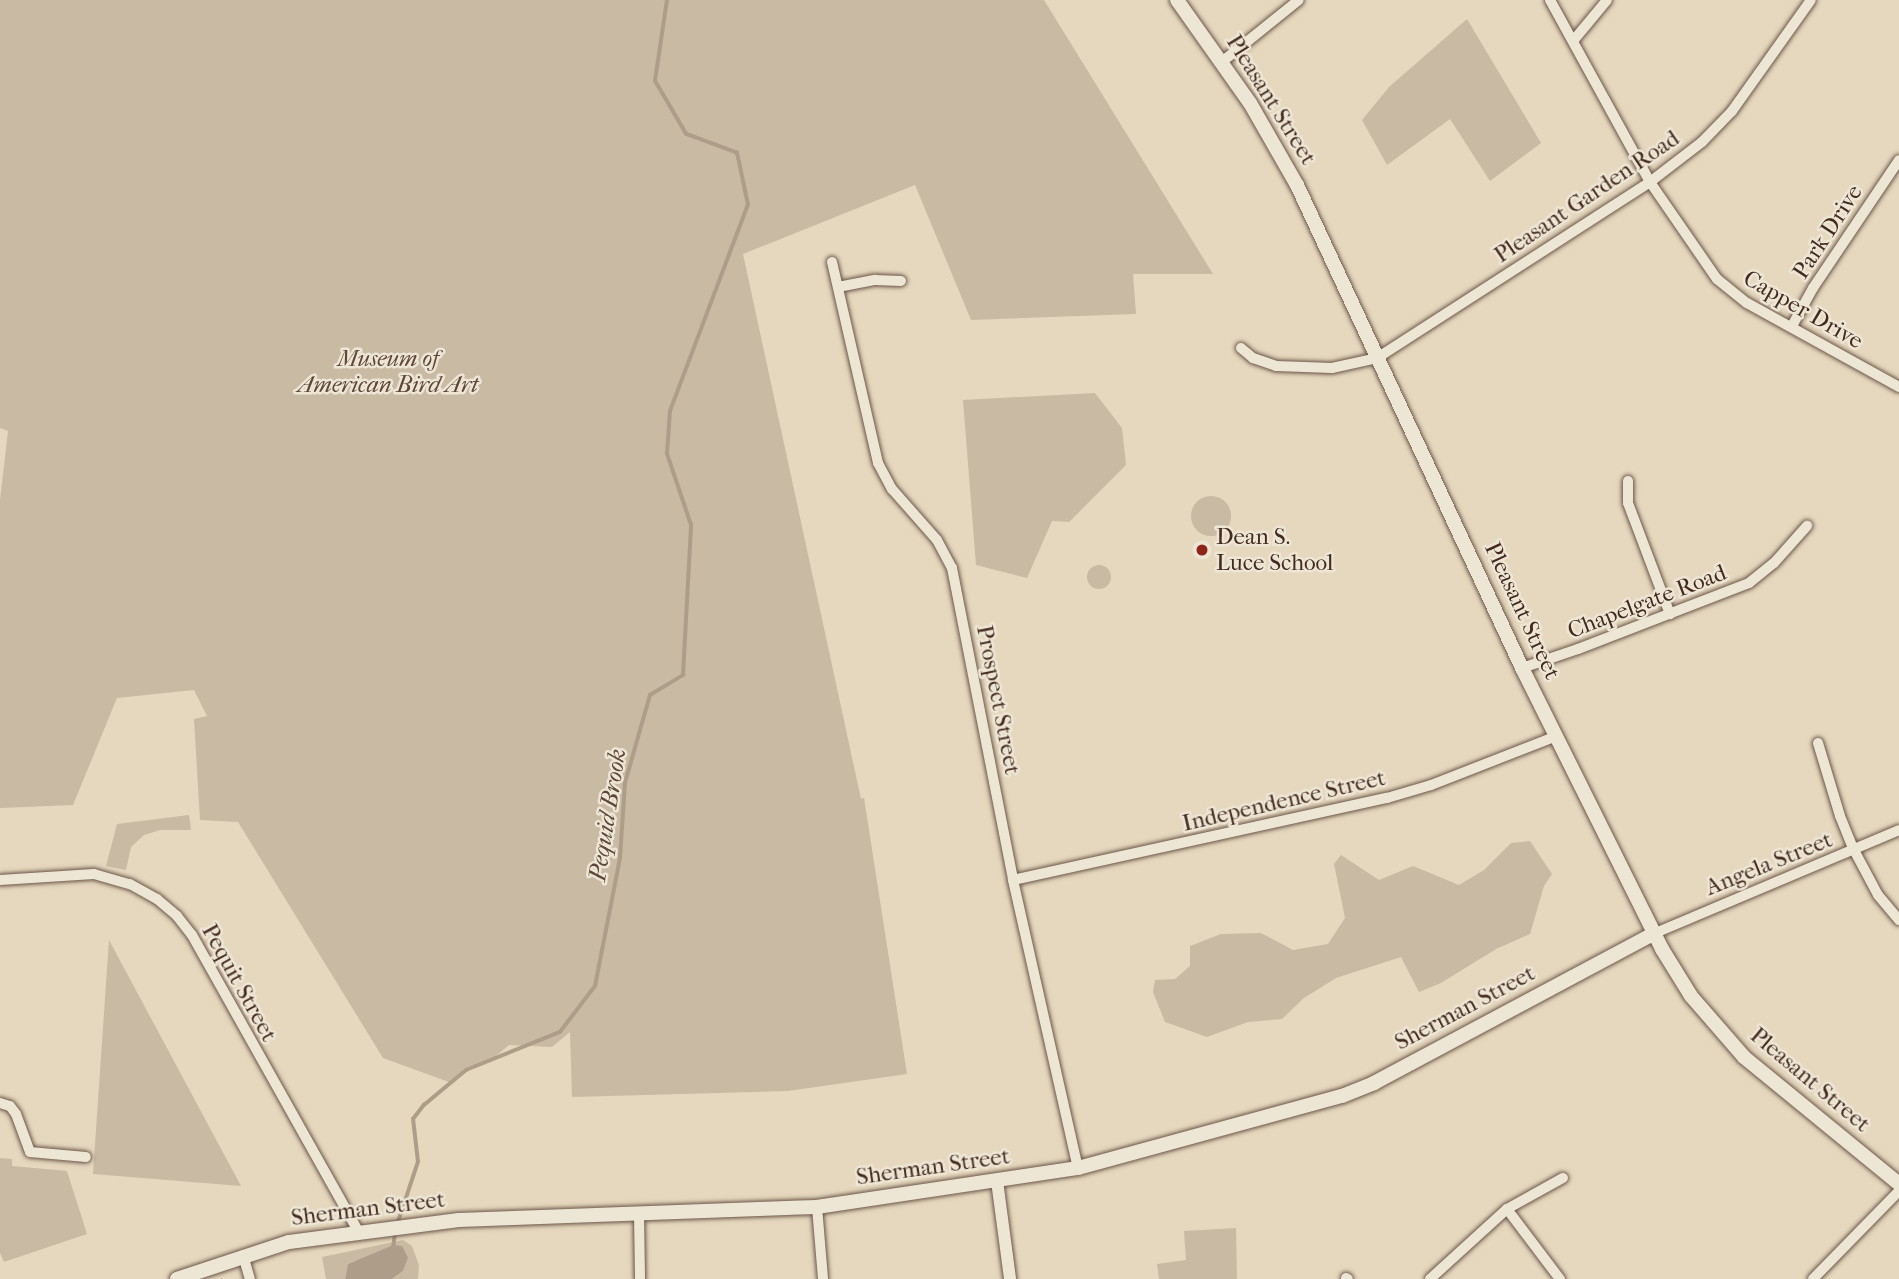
<!DOCTYPE html>
<html>
<head>
<meta charset="utf-8">
<style>
  body { margin:0 }
  #map { position:relative; width:1899px; height:1279px; overflow:hidden; background:#e5d8be; font-family:"IM FELL French Canon",serif }
  div>[style] { position:absolute }
  .green>* { inset:0; background:#c9baa3 }
  .round { border-radius:50% }
  .water>* { inset:0; background:#ae9d88 }
  .stream>* { height:3.5px; margin:-1.75px; padding:0 1.75px; transform-origin:1.75px; border-radius:1.75px; background:#ae9d88 }
  .roads { filter:drop-shadow(0 0 2px #6c5648) drop-shadow(0 0 2px #6c5648) }
  .minor>* { height:10px; margin:-5px; padding:0 5px; transform-origin:5px; border-radius:5px; background:#eee6d5 }
  .tertiary>* { height:12px; margin:-6px; padding:0 6px; transform-origin:6px; border-radius:6px; background:#eee6d5 }
  .secondary>* { height:14px; margin:-7px; padding:0 7px; transform-origin:7px; border-radius:7px; background:#eee6d5 }
  .dots>* { width:19px; height:19px; translate:-50% -50%; box-sizing:border-box; border:4px solid #eee6d5; border-radius:50% }
  span { translate:-50% -50%; white-space:nowrap; text-align:center; line-height:1.15; -webkit-text-stroke:5px #eee6d5; paint-order:stroke }
  .street-label { font-size:23px; color:#432a20 }
  .park-label { font-size:23px; color:#5e473a; font-style:italic }
  .poi-label { font-size:23px; color:#432a20 }
  .left { translate:0 -50%; text-align:left }
  .water-label { font-size:24px; color:#5e473a; font-style:italic }
</style>
</head>
<body>
<div id="map">
  <div class="green">
    <i style="clip-path:polygon(0 0,1044px 0,1213px 274px,1133px 274px,1136px 314px,971px 320px,915px 185px,743px 254px,861px 799px,864px 798px,907px 1074px,788px 1091px,572px 1097px,570px 1032px,552px 1047px,509px 1045px,490px 1061px,465px 1068px,449px 1082px,383px 1058px,238px 822px,200px 820px,194px 719px,207px 716px,194px 690px,117px 698px,73px 805px,0 808px,0 500px,8px 431px,0 428px)"></i>
    <i style="clip-path:polygon(1467px 19px,1541px 143px,1490px 181px,1450px 119px,1387px 165px,1362px 120px,1389px 87px)"></i>
    <i style="clip-path:polygon(1095px 393px,1122px 428px,1126px 465px,1069px 522px,1052px 521px,1027px 578px,976px 565px,963px 400px)"></i>
    <i class="round" style="left:1191px;top:496px;width:40px;height:40px"></i>
    <i class="round" style="left:1087px;top:565px;width:24px;height:24px"></i>
    <i style="clip-path:polygon(189px 815px,191px 830px,160px 830px,144px 835px,131px 847px,126px 870px,106px 866px,117px 824px)"></i>
    <i style="clip-path:polygon(1530px 841px,1552px 874px,1544px 886px,1530px 934px,1496px 949px,1441px 983px,1419px 992px,1401px 957px,1336px 978px,1304px 998px,1282px 1019px,1248px 1022px,1207px 1037px,1165px 1022px,1153px 992px,1155px 980px,1175px 979px,1190px 966px,1190px 946px,1221px 934px,1261px 933px,1293px 950px,1328px 944px,1345px 918px,1334px 864px,1341px 855px,1379px 880px,1413px 866px,1459px 885px,1484px 870px,1511px 843px)"></i>
    <i style="clip-path:polygon(109px 940px,241px 1186px,93px 1174px)"></i>
    <i style="clip-path:polygon(0 1158px,12px 1159px,12px 1166px,67px 1171px,87px 1234px,4px 1262px,0 1253px)"></i>
    <i style="clip-path:polygon(1236px 1228px,1237px 1279px,1159px 1279px,1157px 1264px,1186px 1260px,1184px 1231px)"></i>
    <i style="clip-path:polygon(403px 1240px,412px 1246px,419px 1265px,418px 1279px,392px 1279px,403px 1271px,408px 1258px,393px 1245px,348px 1264px,345px 1279px,326px 1279px,322px 1257px)"></i>
  </div>
  <div class="water">
    <i style="clip-path:polygon(393px 1245px,402px 1246px,408px 1258px,403px 1271px,392px 1279px,345px 1279px,348px 1264px)"></i>
  </div>
  <div class="stream">
    <i style="left:397px;top:1225px;width:66px;rotate:-71.6deg"></i>
    <i style="left:418px;top:1162px;width:43px;rotate:-96.6deg"></i>
    <i style="left:413px;top:1119px;width:18px;rotate:-52deg"></i>
    <i style="left:424px;top:1105px;width:55px;rotate:-39.8deg"></i>
    <i style="left:466px;top:1070px;width:101px;rotate:-22deg"></i>
    <i style="left:560px;top:1032px;width:58px;rotate:-52.7deg"></i>
    <i style="left:595px;top:986px;width:130px;rotate:-78.9deg"></i>
    <i style="left:620px;top:858px;width:75px;rotate:-86.2deg"></i>
    <i style="left:625px;top:783px;width:91px;rotate:-74.1deg"></i>
    <i style="left:650px;top:695px;width:39px;rotate:-31deg"></i>
    <i style="left:683px;top:675px;width:150px;rotate:-86.9deg"></i>
    <i style="left:691px;top:525px;width:75px;rotate:-108.7deg"></i>
    <i style="left:667px;top:454px;width:43px;rotate:-86deg"></i>
    <i style="left:670px;top:411px;width:220px;rotate:-69.3deg"></i>
    <i style="left:748px;top:205px;width:53px;rotate:-101.9deg"></i>
    <i style="left:737px;top:153px;width:54px;rotate:-159.6deg"></i>
    <i style="left:686px;top:134px;width:61px;rotate:-120.3deg"></i>
    <i style="left:655px;top:81px;width:82px;rotate:-81.6deg"></i>
    <i style="left:393px;top:1249px;width:17px;rotate:-83deg"></i>
  </div>
  <div class="roads">
    <div class="minor">
      <i style="left:1550px;top:0;width:208px;rotate:61.2deg"></i>
      <i style="left:1650px;top:182px;width:118px;rotate:55.4deg"></i>
      <i style="left:1717px;top:279px;width:38px;rotate:39deg"></i>
      <i style="left:1747px;top:303px;width:174px;rotate:28.9deg"></i>
      <i style="left:1573px;top:41px;width:53px;rotate:-50.3deg"></i>
      <i style="left:1223px;top:61px;width:97px;rotate:-38.8deg"></i>
      <i style="left:832px;top:262px;width:206px;rotate:77.1deg"></i>
      <i style="left:878px;top:463px;width:30px;rotate:62deg"></i>
      <i style="left:892px;top:489px;width:68px;rotate:48.6deg"></i>
      <i style="left:937px;top:540px;width:32px;rotate:62deg"></i>
      <i style="left:952px;top:568px;width:318px;rotate:78.9deg"></i>
      <i style="left:1013px;top:880px;width:295px;rotate:77.3deg"></i>
      <i style="left:838px;top:287px;width:38px;rotate:-11deg"></i>
      <i style="left:875px;top:280px;width:26px;rotate:2deg"></i>
      <i style="left:1792px;top:326px;width:43px;rotate:-61.1deg"></i>
      <i style="left:1813px;top:288px;width:154px;rotate:-56.1deg"></i>
      <i style="left:1241px;top:348px;width:16px;rotate:40deg"></i>
      <i style="left:1253px;top:358px;width:24px;rotate:19deg"></i>
      <i style="left:1276px;top:366px;width:56px;rotate:2deg"></i>
      <i style="left:1332px;top:368px;width:46px;rotate:-12.5deg"></i>
      <i style="left:1377px;top:358px;width:325px;rotate:-32.8deg"></i>
      <i style="left:1650px;top:182px;width:66px;rotate:-37.6deg"></i>
      <i style="left:1702px;top:142px;width:43px;rotate:-45.9deg"></i>
      <i style="left:1732px;top:111px;width:136px;rotate:-54.6deg"></i>
      <i style="left:1628px;top:481px;width:22px;rotate:90deg"></i>
      <i style="left:1628px;top:503px;width:119px;rotate:69.3deg"></i>
      <i style="left:1522px;top:668px;width:59px;rotate:-18.7deg"></i>
      <i style="left:1578px;top:649px;width:183px;rotate:-21.1deg"></i>
      <i style="left:1749px;top:583px;width:32px;rotate:-39deg"></i>
      <i style="left:1774px;top:563px;width:50px;rotate:-48.3deg"></i>
      <i style="left:1818px;top:743px;width:76px;rotate:73.2deg"></i>
      <i style="left:1840px;top:816px;width:37px;rotate:68deg"></i>
      <i style="left:1854px;top:850px;width:51px;rotate:61.9deg"></i>
      <i style="left:1878px;top:895px;width:33px;rotate:50deg"></i>
      <i style="left:0;top:880px;width:94px;rotate:-3.7deg"></i>
      <i style="left:94px;top:874px;width:37px;rotate:16deg"></i>
      <i style="left:130px;top:884px;width:31px;rotate:29deg"></i>
      <i style="left:157px;top:899px;width:26px;rotate:40deg"></i>
      <i style="left:177px;top:916px;width:24px;rotate:52deg"></i>
      <i style="left:192px;top:935px;width:342px;rotate:60.7deg"></i>
      <i style="left:1013px;top:880px;width:383px;rotate:-12.4deg"></i>
      <i style="left:1387px;top:798px;width:46px;rotate:-16.5deg"></i>
      <i style="left:1431px;top:785px;width:135px;rotate:-21.3deg"></i>
      <i style="left:1653px;top:934px;width:267px;rotate:-22.9deg"></i>
      <i style="left:0;top:1103px;width:10px;rotate:17deg"></i>
      <i style="left:10px;top:1106px;width:10px;rotate:53deg"></i>
      <i style="left:16px;top:1114px;width:40px;rotate:69.8deg"></i>
      <i style="left:30px;top:1152px;width:56px;rotate:5.1deg"></i>
      <i style="left:817px;top:1207px;width:72px;rotate:85.2deg"></i>
      <i style="left:1507px;top:1209px;width:88px;rotate:52.9deg"></i>
      <i style="left:639px;top:1214px;width:65px;rotate:89.1deg"></i>
      <i style="left:243px;top:1255px;width:25px;rotate:74deg"></i>
      <i style="left:1346px;top:1278px;width:2px;rotate:27deg"></i>
      <i style="left:1430px;top:1279px;width:104px;rotate:-42.3deg"></i>
      <i style="left:1507px;top:1209px;width:64px;rotate:-29deg"></i>
      <i style="left:1813px;top:1279px;width:123px;rotate:-45.7deg"></i>
    </div>
    <div class="tertiary">
      <i style="left:997px;top:1181px;width:99px;rotate:82.4deg"></i>
    </div>
    <div class="secondary">
      <i style="left:1177px;top:0;width:126px;rotate:54.7deg"></i>
      <i style="left:1250px;top:103px;width:95px;rotate:60.2deg"></i>
      <i style="left:1297px;top:185px;width:533px;rotate:65.02deg"></i>
      <i style="left:1522px;top:668px;width:314px;rotate:63.5deg"></i>
      <i style="left:1662px;top:949px;width:55px;rotate:58.3deg"></i>
      <i style="left:1691px;top:996px;width:81px;rotate:49deg"></i>
      <i style="left:1744px;top:1057px;width:200px;rotate:39.3deg"></i>
      <i style="left:177px;top:1279px;width:118px;rotate:-18.3deg"></i>
      <i style="left:289px;top:1242px;width:171px;rotate:-7.4deg"></i>
      <i style="left:459px;top:1220px;width:358px;rotate:-2.1deg"></i>
      <i style="left:817px;top:1207px;width:264px;rotate:-8.5deg"></i>
      <i style="left:1078px;top:1168px;width:274px;rotate:-15.3deg"></i>
      <i style="left:1342px;top:1096px;width:35px;rotate:-22deg"></i>
      <i style="left:1374px;top:1083px;width:316px;rotate:-28.1deg"></i>
    </div>
  </div>
  <div class="dots">
    <i style="left:1202px;top:550px;background:#8f2418"></i>
  </div>
  <div class="street-label">
    <span style="left:1271px;top:100px;rotate:58deg">Pleasant Street</span>
    <span style="left:1587px;top:197px;rotate:-34deg">Pleasant Garden Road</span>
    <span style="left:1828px;top:232px;rotate:-57deg">Park Drive</span>
    <span style="left:1803px;top:310px;rotate:30deg">Capper Drive</span>
    <span style="left:1647px;top:602px;rotate:-21deg">Chapelgate Road</span>
    <span style="left:1522px;top:611px;rotate:65deg">Pleasant Street</span>
    <span style="left:998px;top:700px;rotate:79deg">Prospect Street</span>
    <span style="left:1284px;top:801px;rotate:-13deg">Independence Street</span>
    <span style="left:1769px;top:864px;rotate:-22deg">Angela Street</span>
    <span style="left:239px;top:983px;rotate:61deg">Pequit Street</span>
    <span style="left:1465px;top:1008px;rotate:-28deg">Sherman Street</span>
    <span style="left:1810px;top:1080px;rotate:40deg">Pleasant Street</span>
    <span style="left:933px;top:1167px;rotate:-8deg">Sherman Street</span>
    <span style="left:368px;top:1209px;rotate:-7deg">Sherman Street</span>
  </div>
  <div class="park-label">
    <span style="left:388px;top:372px">Museum of<br>American Bird Art</span>
  </div>
  <div class="poi-label">
    <span class="left" style="left:1216px;top:550px">Dean S.<br>Luce School</span>
  </div>
  <div class="water-label">
    <span style="left:608px;top:815px;rotate:-81deg">Pequid Brook</span>
  </div>
</div>
</body>
</html>
